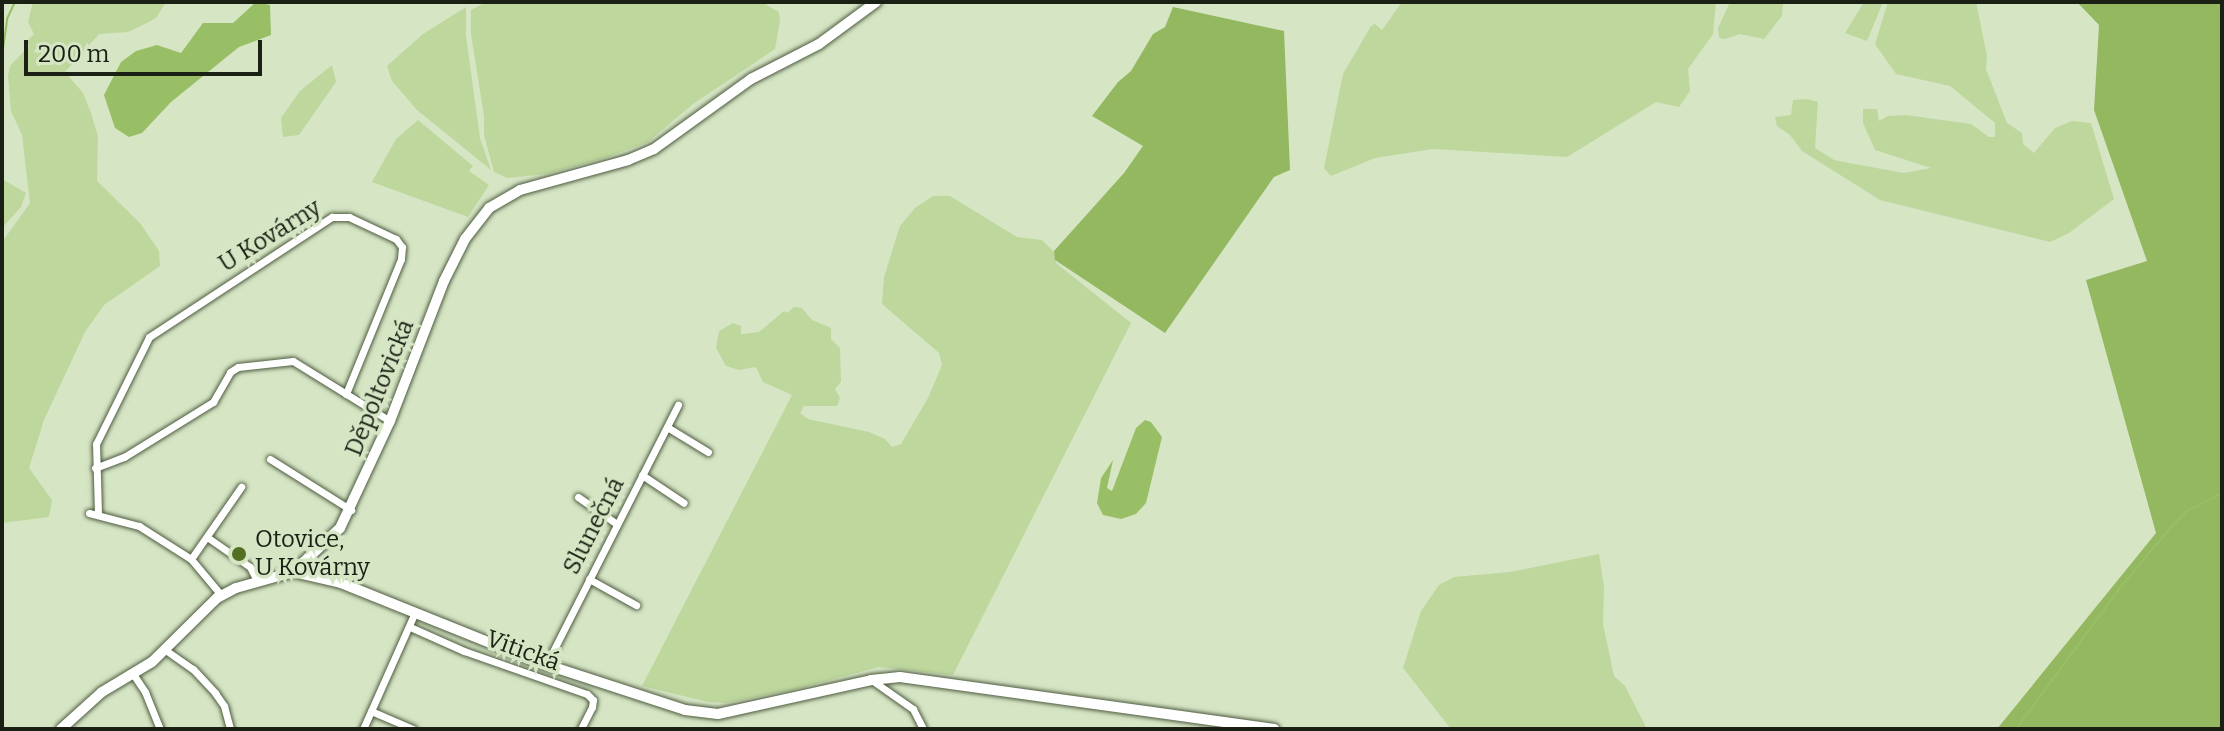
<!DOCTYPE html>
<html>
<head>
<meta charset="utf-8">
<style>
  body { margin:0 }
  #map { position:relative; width:2224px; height:731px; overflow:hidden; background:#d6e6c5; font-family:Bitter,serif }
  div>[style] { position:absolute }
  .green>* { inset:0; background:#bdd79d }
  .forest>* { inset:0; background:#93b860 }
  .water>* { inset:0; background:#99bf66 }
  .stream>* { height:2px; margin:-1px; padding:0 1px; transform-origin:1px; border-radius:1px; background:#99bf66 }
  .roads { filter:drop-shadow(0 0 2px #4f5c40) drop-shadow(0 0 2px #4f5c40) }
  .street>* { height:7px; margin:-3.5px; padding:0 3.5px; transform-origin:3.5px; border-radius:3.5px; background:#fff }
  .secondary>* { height:10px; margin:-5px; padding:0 5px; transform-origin:5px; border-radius:5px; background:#fff }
  .dots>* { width:22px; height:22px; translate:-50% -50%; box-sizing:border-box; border:4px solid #d6e6c5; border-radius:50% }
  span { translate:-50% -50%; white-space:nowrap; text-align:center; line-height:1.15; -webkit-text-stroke:7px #d6e6c5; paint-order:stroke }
  .street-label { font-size:24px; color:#1a2013 }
  .poi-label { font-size:24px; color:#1a2013 }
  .left { translate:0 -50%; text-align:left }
  .frame { position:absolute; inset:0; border:4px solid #1a2013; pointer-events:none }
  .scale { position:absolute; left:24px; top:40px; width:238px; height:36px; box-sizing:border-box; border:4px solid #1a2013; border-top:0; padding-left:10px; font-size:24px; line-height:28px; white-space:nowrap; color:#1a2013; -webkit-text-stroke:6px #d6e6c5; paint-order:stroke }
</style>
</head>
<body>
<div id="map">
  <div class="green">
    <i style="clip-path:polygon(33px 2px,166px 2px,156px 18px,147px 23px,128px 32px,99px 34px,65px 72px,83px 93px,91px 113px,98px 136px,97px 181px,140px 223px,159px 251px,160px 266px,104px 305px,85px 332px,44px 420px,29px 468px,52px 500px,49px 517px,2px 523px,2px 242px,30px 203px,22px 135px,11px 111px,8px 76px,10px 66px,29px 46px,27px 41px,34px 34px,28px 22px)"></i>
    <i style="clip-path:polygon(486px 2px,761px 2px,779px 12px,780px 21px,775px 49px,693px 104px,648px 142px,605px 158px,546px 174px,507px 178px,494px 172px,484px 135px,484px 116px,471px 34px,471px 10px)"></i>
    <i style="clip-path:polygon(1402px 2px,1716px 2px,1713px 34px,1688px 69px,1690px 91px,1679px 107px,1656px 102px,1567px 157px,1433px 149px,1375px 158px,1331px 176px,1324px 168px,1343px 74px,1371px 26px,1375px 24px,1382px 30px)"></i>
    <i style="clip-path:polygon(1730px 2px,1783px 2px,1782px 16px,1764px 39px,1740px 34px,1725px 39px,1719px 38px,1718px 28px)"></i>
    <i style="clip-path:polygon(1864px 2px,1883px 2px,1867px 41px,1845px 33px)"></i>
    <i style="clip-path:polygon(1888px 2px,1976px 2px,1987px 56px,1986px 69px,2007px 123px,2022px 133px,2023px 144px,2034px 153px,2055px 128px,2072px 121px,2091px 123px,2114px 199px,2069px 233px,2050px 242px,1880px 200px,1802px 151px,1790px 135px,1777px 126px,1775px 117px,1791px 115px,1793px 100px,1806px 99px,1818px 102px,1815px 148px,1834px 160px,1849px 163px,1904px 173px,1931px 168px,1875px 150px,1863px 123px,1863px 109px,1877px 109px,1879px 121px,1888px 116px,1906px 115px,1971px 124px,1989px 137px,1995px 137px,1995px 123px,1950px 86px,1896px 74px,1875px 44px)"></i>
    <i style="clip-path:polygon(466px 7px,466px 36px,480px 138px,491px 170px,417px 110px,392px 81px,387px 66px,423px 34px)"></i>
    <i style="clip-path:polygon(332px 65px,336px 82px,299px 135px,283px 137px,281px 118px,300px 91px)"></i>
    <i style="clip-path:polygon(418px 120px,473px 166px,469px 171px,489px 185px,468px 217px,372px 182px,396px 139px)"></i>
    <i style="clip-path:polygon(2px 179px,26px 193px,21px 207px,2px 228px)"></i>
    <i style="clip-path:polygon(933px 196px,950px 196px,1017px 237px,1042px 240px,1054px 252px,1056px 263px,1131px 323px,953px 675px,879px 667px,796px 689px,726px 703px,708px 702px,642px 686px,792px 395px,763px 382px,756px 367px,739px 370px,726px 366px,716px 348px,719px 331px,733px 323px,741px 326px,741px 334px,759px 332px,784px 311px,787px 313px,794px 307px,802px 308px,812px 320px,831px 328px,831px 339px,840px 348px,841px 382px,835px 389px,840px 398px,837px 406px,804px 406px,800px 413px,808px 419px,869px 432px,885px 439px,892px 447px,901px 444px,928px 398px,942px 365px,939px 353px,882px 304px,884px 277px,900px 226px,915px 208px)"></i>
    <i style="clip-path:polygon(1599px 554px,1604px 587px,1603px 624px,1614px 676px,1625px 686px,1647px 729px,1451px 729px,1403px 668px,1421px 611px,1439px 585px,1454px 577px,1510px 572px)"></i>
  </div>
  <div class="forest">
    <i style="clip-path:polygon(2077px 2px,2222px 2px,2222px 729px,1997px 729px,2156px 533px,2086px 280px,2147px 261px,2094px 110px,2099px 25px)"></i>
    <i style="clip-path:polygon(1173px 7px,1284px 31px,1290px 170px,1274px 177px,1165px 333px,1055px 260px,1054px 251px,1124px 173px,1143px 146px,1092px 116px,1118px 82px,1131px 71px,1153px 34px,1165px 27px)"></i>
  </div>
  <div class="water">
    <i style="clip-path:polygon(256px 2px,270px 5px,271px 35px,239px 47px,171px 102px,142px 133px,129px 137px,115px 128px,104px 95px,121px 62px,136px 51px,157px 45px,181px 53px,203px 23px,233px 23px)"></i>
    <i style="clip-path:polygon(1145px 420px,1151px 422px,1162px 437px,1146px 503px,1136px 514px,1121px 519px,1103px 515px,1097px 503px,1101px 478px,1113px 460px,1107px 488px,1112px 491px,1136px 428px)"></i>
  </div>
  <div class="stream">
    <i style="left:2px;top:56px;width:37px;rotate:-82deg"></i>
    <i style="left:7px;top:19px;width:19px;rotate:-65deg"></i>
    <i style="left:2px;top:125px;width:39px;rotate:90deg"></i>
    <i style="left:2016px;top:729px;width:180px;rotate:-53.6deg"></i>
    <i style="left:2123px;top:584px;width:75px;rotate:-49.9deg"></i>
    <i style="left:2171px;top:527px;width:23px;rotate:-45deg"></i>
    <i style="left:2187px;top:511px;width:39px;rotate:-27deg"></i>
  </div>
  <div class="roads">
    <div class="street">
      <i style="left:667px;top:427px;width:48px;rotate:31.4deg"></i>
      <i style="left:270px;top:459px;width:96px;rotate:32.2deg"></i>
      <i style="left:95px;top:468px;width:31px;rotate:-21deg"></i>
      <i style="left:124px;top:457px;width:105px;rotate:-31.7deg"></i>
      <i style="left:213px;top:402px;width:34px;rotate:-60deg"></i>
      <i style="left:230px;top:372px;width:9px;rotate:-32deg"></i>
      <i style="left:238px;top:367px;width:55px;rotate:-6.2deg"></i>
      <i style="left:293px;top:361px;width:114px;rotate:31.7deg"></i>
      <i style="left:642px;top:475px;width:50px;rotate:33.7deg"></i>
      <i style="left:578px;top:497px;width:47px;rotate:34.7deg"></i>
      <i style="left:89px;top:513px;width:52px;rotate:14.6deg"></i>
      <i style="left:139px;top:526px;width:62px;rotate:32.4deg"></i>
      <i style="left:191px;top:559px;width:47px;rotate:50.2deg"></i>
      <i style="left:98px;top:514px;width:70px;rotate:-91.6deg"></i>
      <i style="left:96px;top:444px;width:119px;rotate:-63.6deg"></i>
      <i style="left:149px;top:337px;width:219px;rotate:-33.3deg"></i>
      <i style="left:332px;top:217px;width:17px"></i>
      <i style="left:349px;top:217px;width:52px;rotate:25.1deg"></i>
      <i style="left:396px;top:239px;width:10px;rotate:53deg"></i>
      <i style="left:402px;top:247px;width:12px;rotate:95deg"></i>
      <i style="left:401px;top:259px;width:146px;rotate:112.2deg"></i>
      <i style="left:207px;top:537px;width:52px;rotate:34.9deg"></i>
      <i style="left:250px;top:567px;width:16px;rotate:63deg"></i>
      <i style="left:191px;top:559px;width:88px;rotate:-55.2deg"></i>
      <i style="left:589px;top:579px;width:54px;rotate:29deg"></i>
      <i style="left:410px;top:627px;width:59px;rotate:24deg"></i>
      <i style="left:464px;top:651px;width:130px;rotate:19.3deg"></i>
      <i style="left:587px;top:694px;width:8px;rotate:45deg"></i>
      <i style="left:593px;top:700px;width:7px;rotate:98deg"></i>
      <i style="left:592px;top:707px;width:25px;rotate:117deg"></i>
      <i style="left:164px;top:649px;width:35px;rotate:35deg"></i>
      <i style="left:193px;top:669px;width:33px;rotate:47deg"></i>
      <i style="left:215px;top:693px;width:16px;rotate:55deg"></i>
      <i style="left:224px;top:706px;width:24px;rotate:75deg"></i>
      <i style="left:546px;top:665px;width:292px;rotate:-63.1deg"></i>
      <i style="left:133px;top:674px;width:22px;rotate:56deg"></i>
      <i style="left:145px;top:692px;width:40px;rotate:68deg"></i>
      <i style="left:873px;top:681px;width:49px;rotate:35deg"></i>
      <i style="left:913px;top:709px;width:22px;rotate:63deg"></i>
      <i style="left:371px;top:711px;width:46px;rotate:23.2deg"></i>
      <i style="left:363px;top:729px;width:128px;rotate:-66deg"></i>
    </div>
    <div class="secondary">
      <i style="left:293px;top:572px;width:49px;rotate:12.9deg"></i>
      <i style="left:341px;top:583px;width:209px;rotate:21.9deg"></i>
      <i style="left:535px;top:661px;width:158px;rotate:18.1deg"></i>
      <i style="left:685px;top:710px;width:33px;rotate:7deg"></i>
      <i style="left:718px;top:714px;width:157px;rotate:-12.5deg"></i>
      <i style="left:871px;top:680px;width:29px;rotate:-6deg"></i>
      <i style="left:900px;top:677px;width:378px;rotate:7.9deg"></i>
      <i style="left:61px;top:729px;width:55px;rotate:-42.1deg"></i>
      <i style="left:102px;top:692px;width:58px;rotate:-31deg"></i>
      <i style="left:152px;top:662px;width:91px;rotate:-44.6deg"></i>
      <i style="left:217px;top:598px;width:21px;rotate:-28deg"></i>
      <i style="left:236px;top:588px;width:59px;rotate:-15.7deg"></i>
      <i style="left:293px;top:572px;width:64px;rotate:-43.1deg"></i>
      <i style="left:340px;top:528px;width:118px;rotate:-65deg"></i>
      <i style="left:390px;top:421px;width:150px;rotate:-68.9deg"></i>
      <i style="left:444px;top:281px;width:47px;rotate:-63.4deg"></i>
      <i style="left:465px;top:239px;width:39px;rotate:-52deg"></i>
      <i style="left:489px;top:208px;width:36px;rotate:-30deg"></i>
      <i style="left:520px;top:190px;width:112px;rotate:-15.5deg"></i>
      <i style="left:628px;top:160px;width:28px;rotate:-23deg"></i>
      <i style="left:654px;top:149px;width:120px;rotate:-35.8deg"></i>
      <i style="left:751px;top:79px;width:76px;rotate:-27.2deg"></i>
      <i style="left:819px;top:44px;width:71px;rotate:-36.4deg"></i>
    </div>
  </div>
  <div class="dots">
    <i style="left:239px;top:554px;background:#526f23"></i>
  </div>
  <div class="street-label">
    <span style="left:270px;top:236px;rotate:-32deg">U Kovárny</span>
    <span style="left:380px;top:388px;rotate:-68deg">Děpoltovická</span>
    <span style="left:594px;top:526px;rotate:-63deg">Slunečná</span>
    <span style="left:523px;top:651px;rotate:20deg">Vitická</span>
  </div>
  <div class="poi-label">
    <span class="left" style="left:255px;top:554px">Otovice,<br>U Kovárny</span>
  </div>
  <div class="frame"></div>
  <div class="scale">200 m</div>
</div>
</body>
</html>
